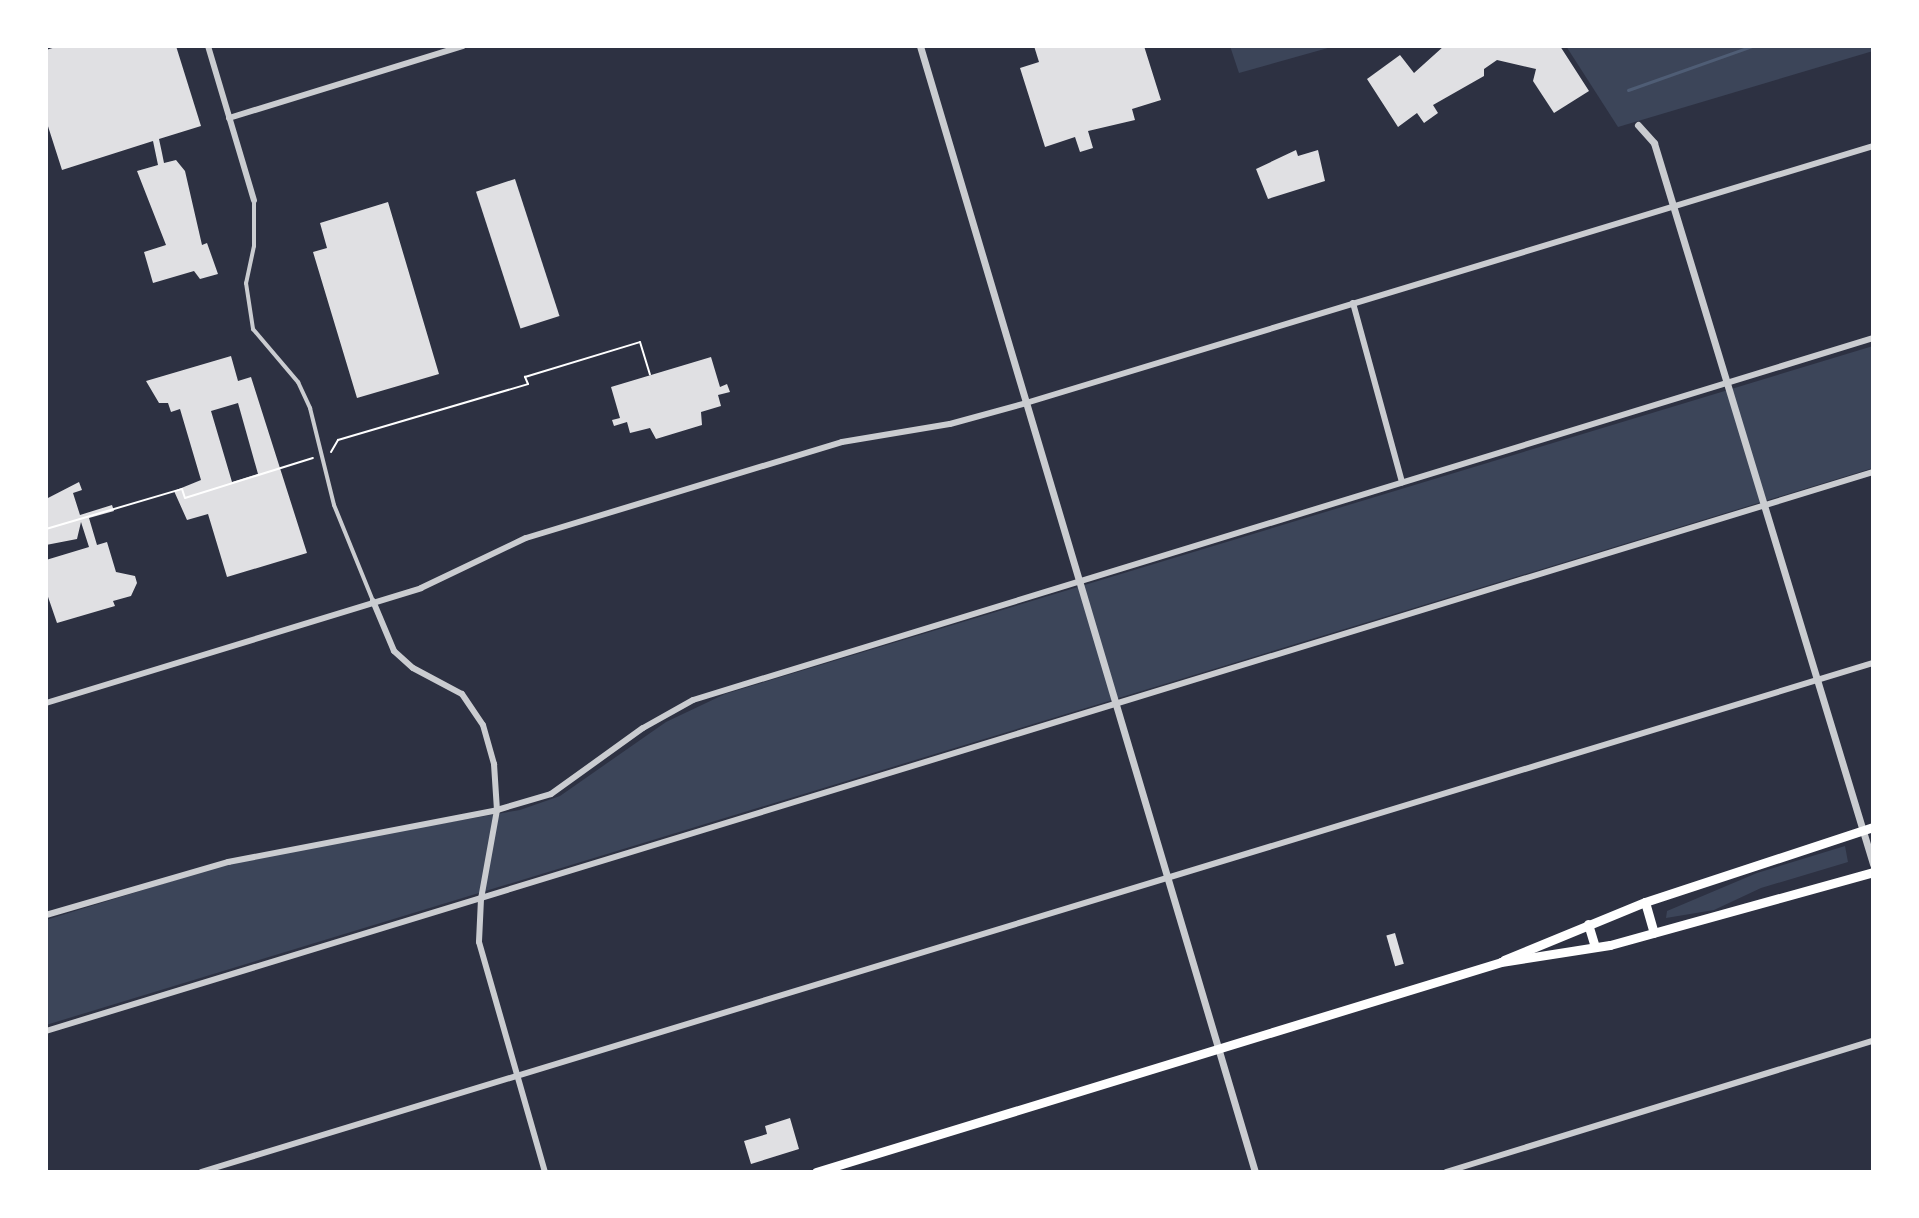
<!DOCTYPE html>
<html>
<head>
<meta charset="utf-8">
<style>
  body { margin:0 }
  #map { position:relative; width:1919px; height:1218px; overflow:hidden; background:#2d3142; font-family:"PT Sans",sans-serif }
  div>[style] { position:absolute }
  .green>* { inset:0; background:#3c4559 }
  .stream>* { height:3px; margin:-1.5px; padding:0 1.5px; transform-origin:1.5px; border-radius:1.5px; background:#4f5d75 }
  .building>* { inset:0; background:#e0e0e3; transform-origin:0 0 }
  .path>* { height:2px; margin:-1px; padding:0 1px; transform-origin:1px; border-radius:1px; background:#fff }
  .pedestrian>* { height:4px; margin:-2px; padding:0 2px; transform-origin:2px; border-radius:2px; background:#caccd0 }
  .minor>* { height:6px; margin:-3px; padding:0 3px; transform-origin:3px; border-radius:3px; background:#caccd0 }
  .tertiary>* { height:7px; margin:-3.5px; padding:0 3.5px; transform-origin:3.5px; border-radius:3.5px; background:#caccd0 }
  .primary>* { height:9px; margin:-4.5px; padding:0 4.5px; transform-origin:4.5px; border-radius:4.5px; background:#fff }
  span { translate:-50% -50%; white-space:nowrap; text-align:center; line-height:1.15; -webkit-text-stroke:8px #fff; paint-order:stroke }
  .frame { position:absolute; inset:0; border:48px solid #fff; pointer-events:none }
</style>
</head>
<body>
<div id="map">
  <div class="green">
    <i style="clip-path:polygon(1230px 46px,1335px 46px,1239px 73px)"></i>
    <i style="clip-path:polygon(1566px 46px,1873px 46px,1873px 51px,1618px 127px)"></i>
    <i style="clip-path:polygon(1873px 346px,1873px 468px,46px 1025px,46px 920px,253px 856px,520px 810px,560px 796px,666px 722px,725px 694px)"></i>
    <i style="clip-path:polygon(1845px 846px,1848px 862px,1761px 888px,1714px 910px,1666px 918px,1667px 911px,1757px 873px)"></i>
  </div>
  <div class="stream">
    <i style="left:1628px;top:90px;width:132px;rotate:-19.5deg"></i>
  </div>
  <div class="building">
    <i style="clip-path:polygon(59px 46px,176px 46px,201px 126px,159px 139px,162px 153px,164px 163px,176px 160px,185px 171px,202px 245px,207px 243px,218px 274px,200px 279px,194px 271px,153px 283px,144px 252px,166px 245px,137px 171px,158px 165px,153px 141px,62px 170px,46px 120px,46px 50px)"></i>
    <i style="clip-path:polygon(1034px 46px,1144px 46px,1161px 100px,1132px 109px,1135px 120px,1088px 131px,1093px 148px,1080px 152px,1075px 137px,1045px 147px,1020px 68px,1039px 62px)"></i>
    <i style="clip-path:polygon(1444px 46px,1560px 46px,1589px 91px,1554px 113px,1533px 81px,1536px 69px,1497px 60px,1484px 69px,1484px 76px,1433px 105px,1438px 113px,1424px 123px,1417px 113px,1398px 127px,1367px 79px,1400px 55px,1414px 73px)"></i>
    <i style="clip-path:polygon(1296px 150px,1298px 156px,1318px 150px,1325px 181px,1268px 199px,1256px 169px)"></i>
    <i style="left:515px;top:179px;width:144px;height:41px;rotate:72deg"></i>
    <i style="clip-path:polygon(388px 202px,439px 374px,357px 398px,313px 252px,327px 248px,320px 223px)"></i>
    <i style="clip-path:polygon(evenodd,231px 356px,238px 381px,251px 377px,307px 553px,227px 577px,208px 514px,187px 520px,174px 491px,201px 480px,180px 409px,171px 412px,168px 403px,159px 403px,146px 381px,231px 356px,238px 403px,258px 474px,232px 482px,211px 411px,238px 403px)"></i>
    <i style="clip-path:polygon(711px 357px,720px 387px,727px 384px,730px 392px,718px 395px,721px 406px,701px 412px,702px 425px,656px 439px,650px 428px,630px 433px,627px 422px,614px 426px,612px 420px,620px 418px,611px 387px)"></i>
    <i style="clip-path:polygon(79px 482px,82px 490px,73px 493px,80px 515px,112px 505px,114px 511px,89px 518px,97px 545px,107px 542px,116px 572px,135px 576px,137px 583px,131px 596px,113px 601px,115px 606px,57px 623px,46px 591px,46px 560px,89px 547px,81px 522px,77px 539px,46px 545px,46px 499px)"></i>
    <i style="left:1395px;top:933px;width:32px;height:9px;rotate:74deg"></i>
    <i style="clip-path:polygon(790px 1118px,799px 1149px,751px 1164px,744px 1141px,767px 1134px,765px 1126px)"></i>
  </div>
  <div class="path">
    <i style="left:331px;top:452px;width:14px;rotate:-60deg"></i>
    <i style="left:338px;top:440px;width:198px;rotate:-16.4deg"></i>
    <i style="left:528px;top:384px;width:8px;rotate:-113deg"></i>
    <i style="left:525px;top:377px;width:120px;rotate:-16.9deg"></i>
    <i style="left:640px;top:342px;width:34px;rotate:73deg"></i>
    <i style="left:46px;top:529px;width:142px;rotate:-16.4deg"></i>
    <i style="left:182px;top:489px;width:9px;rotate:72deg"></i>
    <i style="left:185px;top:498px;width:134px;rotate:-17.4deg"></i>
  </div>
  <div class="pedestrian">
    <i style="left:254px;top:200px;width:46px;rotate:90deg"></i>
    <i style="left:254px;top:246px;width:38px;rotate:102deg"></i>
    <i style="left:246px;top:283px;width:47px;rotate:81.3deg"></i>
    <i style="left:253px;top:329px;width:70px;rotate:49.7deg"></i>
    <i style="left:298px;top:382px;width:29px;rotate:65deg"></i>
    <i style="left:310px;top:408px;width:100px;rotate:76.1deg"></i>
    <i style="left:334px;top:505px;width:104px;rotate:67.9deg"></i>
  </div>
  <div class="minor">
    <i style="left:208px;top:46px;width:161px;rotate:73.4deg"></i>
    <i style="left:229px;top:118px;width:245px;rotate:-17.1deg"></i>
    <i style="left:1353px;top:303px;width:186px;rotate:74.7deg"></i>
    <i style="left:373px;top:601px;width:54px;rotate:67.2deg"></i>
    <i style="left:394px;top:651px;width:25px;rotate:42deg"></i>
    <i style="left:413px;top:668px;width:55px;rotate:28deg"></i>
    <i style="left:462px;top:694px;width:37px;rotate:56deg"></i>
    <i style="left:483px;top:725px;width:41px;rotate:74.2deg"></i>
    <i style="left:494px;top:764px;width:46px;rotate:86.3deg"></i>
    <i style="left:497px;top:810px;width:90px;rotate:100.2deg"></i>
    <i style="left:481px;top:899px;width:43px;rotate:92.7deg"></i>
    <i style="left:479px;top:942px;width:239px;rotate:74deg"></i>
    <i style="left:46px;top:703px;width:392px;rotate:-17deg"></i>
    <i style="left:421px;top:588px;width:116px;rotate:-25.5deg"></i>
    <i style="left:526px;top:538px;width:330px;rotate:-16.9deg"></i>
    <i style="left:842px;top:442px;width:109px;rotate:-9.5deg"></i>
    <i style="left:950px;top:424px;width:79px;rotate:-15.4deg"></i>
    <i style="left:1026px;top:403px;width:885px;rotate:-16.88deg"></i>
    <i style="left:46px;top:915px;width:190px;rotate:-16.2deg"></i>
    <i style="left:228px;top:862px;width:274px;rotate:-10.9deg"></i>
    <i style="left:497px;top:810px;width:56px;rotate:-16.5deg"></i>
    <i style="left:551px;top:794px;width:113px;rotate:-35.7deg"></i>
    <i style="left:643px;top:728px;width:57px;rotate:-29.2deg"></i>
    <i style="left:693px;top:700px;width:1234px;rotate:-17.05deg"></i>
    <i style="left:46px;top:1031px;width:1911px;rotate:-17.01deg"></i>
    <i style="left:201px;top:1172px;width:1748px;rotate:-16.93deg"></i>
    <i style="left:1446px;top:1172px;width:447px;rotate:-17.1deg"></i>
  </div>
  <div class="tertiary">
    <i style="left:920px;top:46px;width:1175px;rotate:73.43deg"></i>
    <i style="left:1638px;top:125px;width:24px;rotate:48deg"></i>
    <i style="left:1654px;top:143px;width:754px;rotate:73.1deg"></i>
  </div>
  <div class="primary">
    <i style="left:1645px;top:902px;width:32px;rotate:74deg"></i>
    <i style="left:1588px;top:924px;width:24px;rotate:73deg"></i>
    <i style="left:1504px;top:960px;width:152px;rotate:-22.4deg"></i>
    <i style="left:1645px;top:902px;width:240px;rotate:-18.2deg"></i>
    <i style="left:816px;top:1172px;width:716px;rotate:-17.04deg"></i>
    <i style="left:1501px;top:962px;width:110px;rotate:-8.9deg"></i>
    <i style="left:1610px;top:945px;width:273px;rotate:-15.5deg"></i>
  </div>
  <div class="frame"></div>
</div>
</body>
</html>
